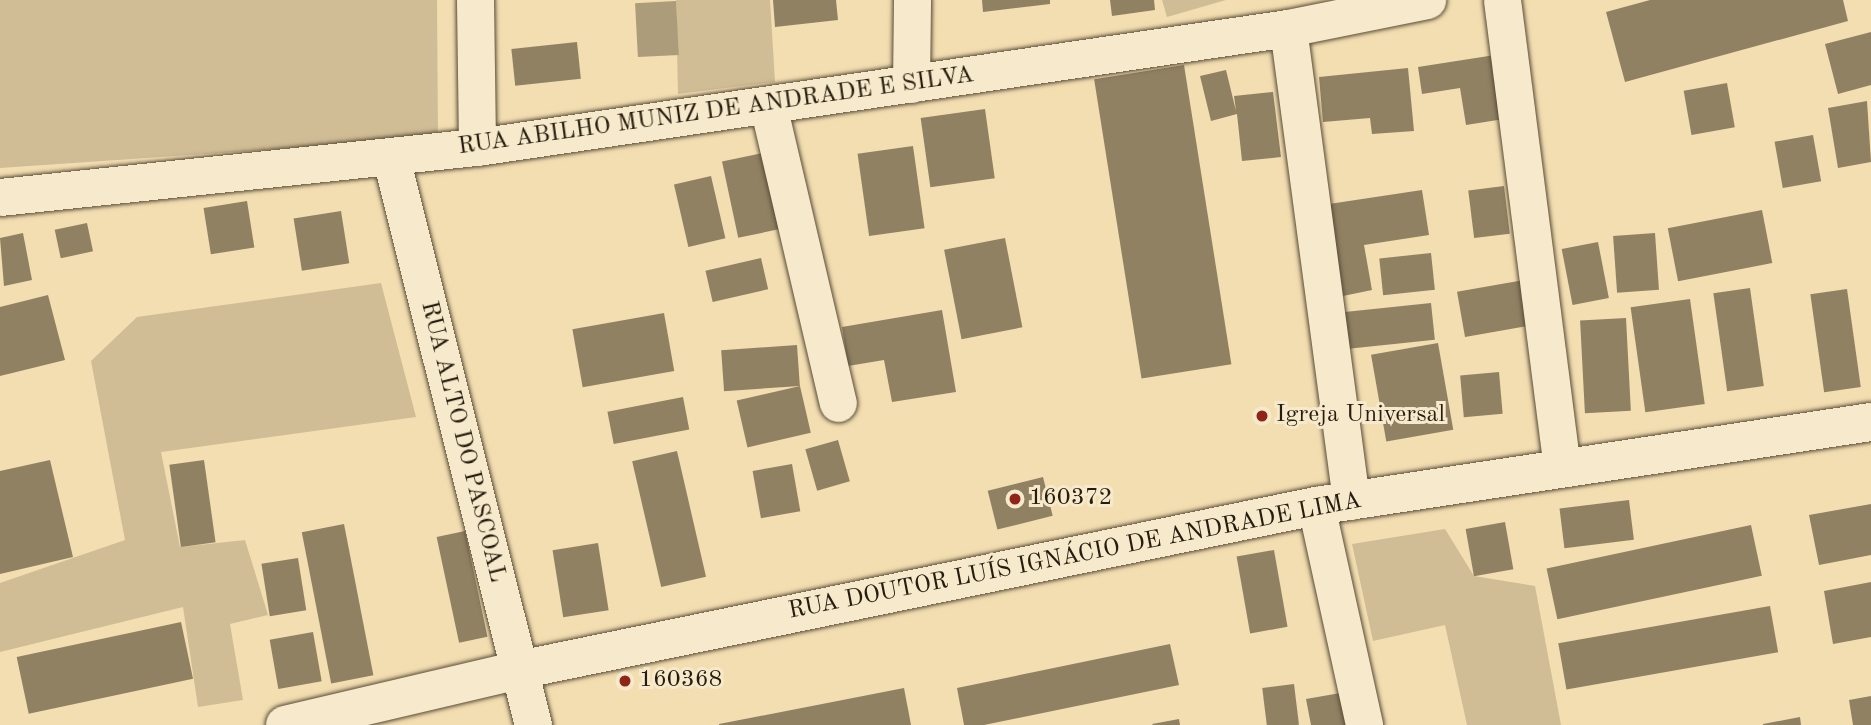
<!DOCTYPE html>
<html>
<head>
<meta charset="utf-8">
<style>
  body { margin:0 }
  #map { position:relative; width:1871px; height:725px; overflow:hidden; background:#f3deb1; font-family:"Old Standard TT",serif }
  div>[style] { position:absolute }
  .green>* { inset:0; background:#d0bd95 }
  .water>* { inset:0; background:#ad9c7a; transform-origin:0 0 }
  .building>* { inset:0; background:#918163; transform-origin:0 0 }
  .roads { filter:drop-shadow(0 0 2px #594c38) drop-shadow(0 0 2px #594c38) }
  .street>* { height:37px; margin:-18.5px; padding:0 18.5px; transform-origin:18.5px; border-radius:18.5px; background:#f7eacc }
  .secondary>* { height:38px; margin:-19px; padding:0 19px; transform-origin:19px; border-radius:19px; background:#f7eacc }
  .dots>* { width:19px; height:19px; translate:-50% -50%; box-sizing:border-box; border:4px solid #f7eacc; border-radius:50% }
  span { translate:-50% -50%; white-space:nowrap; text-align:center; line-height:1.15; -webkit-text-stroke:6px #f7eacc; paint-order:stroke }
  .street-label { font-size:24px; color:#261c0f }
  .poi-label { font-size:24px; color:#261c0f }
  .left { translate:0 -50%; text-align:left }
</style>
</head>
<body>
<div id="map">
  <div class="green">
    <i style="clip-path:polygon(0 0,437px 0,438px 138px,0 168px)"></i>
    <i style="clip-path:polygon(676px 0,770px 0,775px 82px,678px 94px)"></i>
    <i style="clip-path:polygon(1162px 0,1226px 0,1167px 17px)"></i>
    <i style="clip-path:polygon(381px 283px,416px 417px,161px 452px,180px 547px,245px 540px,268px 615px,230px 624px,243px 700px,198px 707px,183px 607px,0 652px,0 583px,125px 540px,91px 361px,137px 317px)"></i>
    <i style="clip-path:polygon(1445px 529px,1474px 576px,1535px 586px,1561px 725px,1467px 725px,1445px 625px,1373px 641px,1352px 544px)"></i>
  </div>
  <div class="water">
    <i style="left:676px;top:1px;width:54px;height:41px;rotate:87deg"></i>
  </div>
  <div class="building">
    <i style="clip-path:polygon(773px 0,836px 0,838px 20px,775px 27px)"></i>
    <i style="clip-path:polygon(982px 0,1050px 0,1050px 4px,983px 12px)"></i>
    <i style="clip-path:polygon(1110px 0,1154px 0,1155px 10px,1112px 16px)"></i>
    <i style="clip-path:polygon(1650px 0,1843px 0,1848px 21px,1625px 82px,1606px 12px)"></i>
    <i style="clip-path:polygon(1871px 32px,1871px 85px,1838px 94px,1825px 44px)"></i>
    <i style="left:577px;top:42px;width:37px;height:66px;rotate:84deg"></i>
    <i style="clip-path:polygon(1495px 55px,1504px 119px,1466px 125px,1460px 88px,1422px 94px,1418px 67px)"></i>
    <i style="left:1184px;top:65px;width:303px;height:91px;rotate:81deg"></i>
    <i style="clip-path:polygon(1408px 68px,1414px 131px,1372px 134px,1370px 118px,1323px 122px,1319px 77px)"></i>
    <i style="clip-path:polygon(1226px 70px,1236px 111px,1234px 96px,1273px 92px,1281px 157px,1242px 161px,1237px 114px,1211px 121px,1200px 76px)"></i>
    <i style="left:1727px;top:83px;width:45px;height:44px;rotate:80deg"></i>
    <i style="clip-path:polygon(1867px 101px,1871px 162px,1838px 168px,1828px 108px)"></i>
    <i style="left:985px;top:109px;width:70px;height:65px;rotate:82deg"></i>
    <i style="left:1813px;top:135px;width:47px;height:39px;rotate:80deg"></i>
    <i style="left:913px;top:146px;width:83px;height:56px;rotate:82deg"></i>
    <i style="left:767px;top:152px;width:78px;height:46px;rotate:78deg"></i>
    <i style="left:711px;top:176px;width:64px;height:38px;rotate:77deg"></i>
    <i style="left:1504px;top:186px;width:48px;height:36px;rotate:83deg"></i>
    <i style="clip-path:polygon(1422px 190px,1429px 235px,1364px 245px,1372px 290px,1343px 296px,1329px 204px)"></i>
    <i style="left:247px;top:201px;width:47px;height:44px;rotate:81deg"></i>
    <i style="left:1762px;top:210px;width:54px;height:96px;rotate:79deg"></i>
    <i style="left:341px;top:211px;width:53px;height:48px;rotate:81deg"></i>
    <i style="left:87px;top:223px;width:29px;height:33px;rotate:78deg"></i>
    <i style="clip-path:polygon(23px 233px,32px 280px,4px 286px,0 238px)"></i>
    <i style="left:1655px;top:233px;width:57px;height:42px;rotate:86deg"></i>
    <i style="left:1005px;top:238px;width:91px;height:62px;rotate:79deg"></i>
    <i style="left:1598px;top:242px;width:57px;height:37px;rotate:79deg"></i>
    <i style="left:1431px;top:253px;width:37px;height:52px;rotate:84deg"></i>
    <i style="left:761px;top:258px;width:32px;height:57px;rotate:77deg"></i>
    <i style="left:1524px;top:280px;width:46px;height:68px;rotate:80deg"></i>
    <i style="left:1750px;top:288px;width:99px;height:37px;rotate:82deg"></i>
    <i style="left:1847px;top:289px;width:99px;height:37px;rotate:82deg"></i>
    <i style="clip-path:polygon(48px 295px,65px 360px,0 376px,0 307px)"></i>
    <i style="left:1690px;top:299px;width:106px;height:60px;rotate:82deg"></i>
    <i style="left:1431px;top:303px;width:37px;height:94px;rotate:84deg"></i>
    <i style="clip-path:polygon(942px 310px,956px 392px,892px 402px,884px 360px,848px 366px,842px 327px)"></i>
    <i style="left:664px;top:313px;width:59px;height:93px;rotate:80deg"></i>
    <i style="left:1626px;top:318px;width:93px;height:46px;rotate:87deg"></i>
    <i style="left:1438px;top:343px;width:88px;height:68px;rotate:80deg"></i>
    <i style="left:797px;top:345px;width:41px;height:76px;rotate:86deg"></i>
    <i style="left:1499px;top:372px;width:42px;height:39px;rotate:85deg"></i>
    <i style="left:800px;top:386px;width:48px;height:65px;rotate:77deg"></i>
    <i style="left:683px;top:397px;width:33px;height:77px;rotate:79deg"></i>
    <i style="left:838px;top:440px;width:43px;height:34px;rotate:74deg"></i>
    <i style="left:677px;top:451px;width:129px;height:46px;rotate:77deg"></i>
    <i style="clip-path:polygon(50px 460px,73px 557px,0 574px,0 471px)"></i>
    <i style="left:204px;top:460px;width:83px;height:35px;rotate:82deg"></i>
    <i style="left:792px;top:464px;width:48px;height:40px;rotate:80deg"></i>
    <i style="left:1043px;top:477px;width:40px;height:57px;rotate:76deg"></i>
    <i style="left:1629px;top:500px;width:40px;height:70px;rotate:83deg"></i>
    <i style="clip-path:polygon(1871px 504px,1871px 555px,1819px 565px,1809px 515px)"></i>
    <i style="left:1505px;top:522px;width:48px;height:40px;rotate:80deg"></i>
    <i style="left:344px;top:524px;width:154px;height:43px;rotate:79deg"></i>
    <i style="left:1751px;top:525px;width:52px;height:209px;rotate:78deg"></i>
    <i style="left:465px;top:531px;width:108px;height:29px;rotate:78deg"></i>
    <i style="left:598px;top:543px;width:68px;height:46px;rotate:81deg"></i>
    <i style="left:1274px;top:550px;width:78px;height:38px;rotate:80deg"></i>
    <i style="left:298px;top:558px;width:53px;height:37px;rotate:81deg"></i>
    <i style="clip-path:polygon(1871px 582px,1871px 637px,1833px 644px,1824px 591px)"></i>
    <i style="left:1770px;top:606px;width:47px;height:215px;rotate:80deg"></i>
    <i style="left:181px;top:622px;width:58px;height:168px;rotate:78deg"></i>
    <i style="left:313px;top:632px;width:50px;height:44px;rotate:80deg"></i>
    <i style="clip-path:polygon(1170px 644px,1179px 685px,984px 725px,964px 725px,957px 688px)"></i>
    <i style="left:1294px;top:684px;width:41px;height:32px;rotate:83deg"></i>
    <i style="clip-path:polygon(904px 688px,911px 725px,719px 725px,719px 724px)"></i>
    <i style="clip-path:polygon(1346px 692px,1352px 725px,1311px 725px,1306px 699px)"></i>
    <i style="clip-path:polygon(1871px 696px,1871px 725px,1853px 725px,1849px 700px)"></i>
    <i style="clip-path:polygon(1800px 717px,1801px 725px,1763px 725px,1763px 724px)"></i>
    <i style="clip-path:polygon(1179px 719px,1180px 725px,1153px 725px,1152px 724px)"></i>
  </div>
  <div class="roads">
    <div class="street">
      <i style="left:475px;top:0;width:147px;rotate:89.2deg"></i>
      <i style="left:1502px;top:0;width:472px;rotate:82.7deg"></i>
      <i style="left:1288px;top:28px;width:477px;rotate:82.4deg"></i>
      <i style="left:911px;top:84px;width:84px;rotate:-89.3deg"></i>
      <i style="left:768px;top:105px;width:306px;rotate:76.8deg"></i>
      <i style="left:391px;top:158px;width:585px;rotate:75.94deg"></i>
      <i style="left:0;top:197px;width:480px;rotate:-6deg"></i>
      <i style="left:477px;top:147px;width:820px;rotate:-8.35deg"></i>
      <i style="left:1288px;top:28px;width:142px;rotate:-11.4deg"></i>
      <i style="left:1316px;top:506px;width:224px;rotate:77.6deg"></i>
    </div>
    <div class="secondary">
      <i style="left:285px;top:725px;width:240px;rotate:-13.2deg"></i>
      <i style="left:519px;top:670px;width:814px;rotate:-11.63deg"></i>
      <i style="left:1316px;top:506px;width:561px;rotate:-8.61deg"></i>
    </div>
  </div>
  <div class="dots">
    <i style="left:1262px;top:416px;background:#8f2418"></i>
    <i style="left:1015px;top:499px;background:#8f2418"></i>
    <i style="left:625px;top:681px;background:#8f2418"></i>
  </div>
  <div class="street-label">
    <span style="left:716px;top:112px;rotate:-8deg">RUA ABILHO MUNIZ DE ANDRADE E SILVA</span>
    <span style="left:462px;top:442px;rotate:76deg">RUA ALTO DO PASCOAL</span>
    <span style="left:1075px;top:557px;rotate:-11deg">RUA DOUTOR LUÍS IGNÁCIO DE ANDRADE LIMA</span>
  </div>
  <div class="poi-label">
    <span class="left" style="left:1276px;top:416px">Igreja Universal</span>
    <span class="left" style="left:1029px;top:499px">160372</span>
    <span class="left" style="left:639px;top:681px">160368</span>
  </div>
</div>
</body>
</html>
